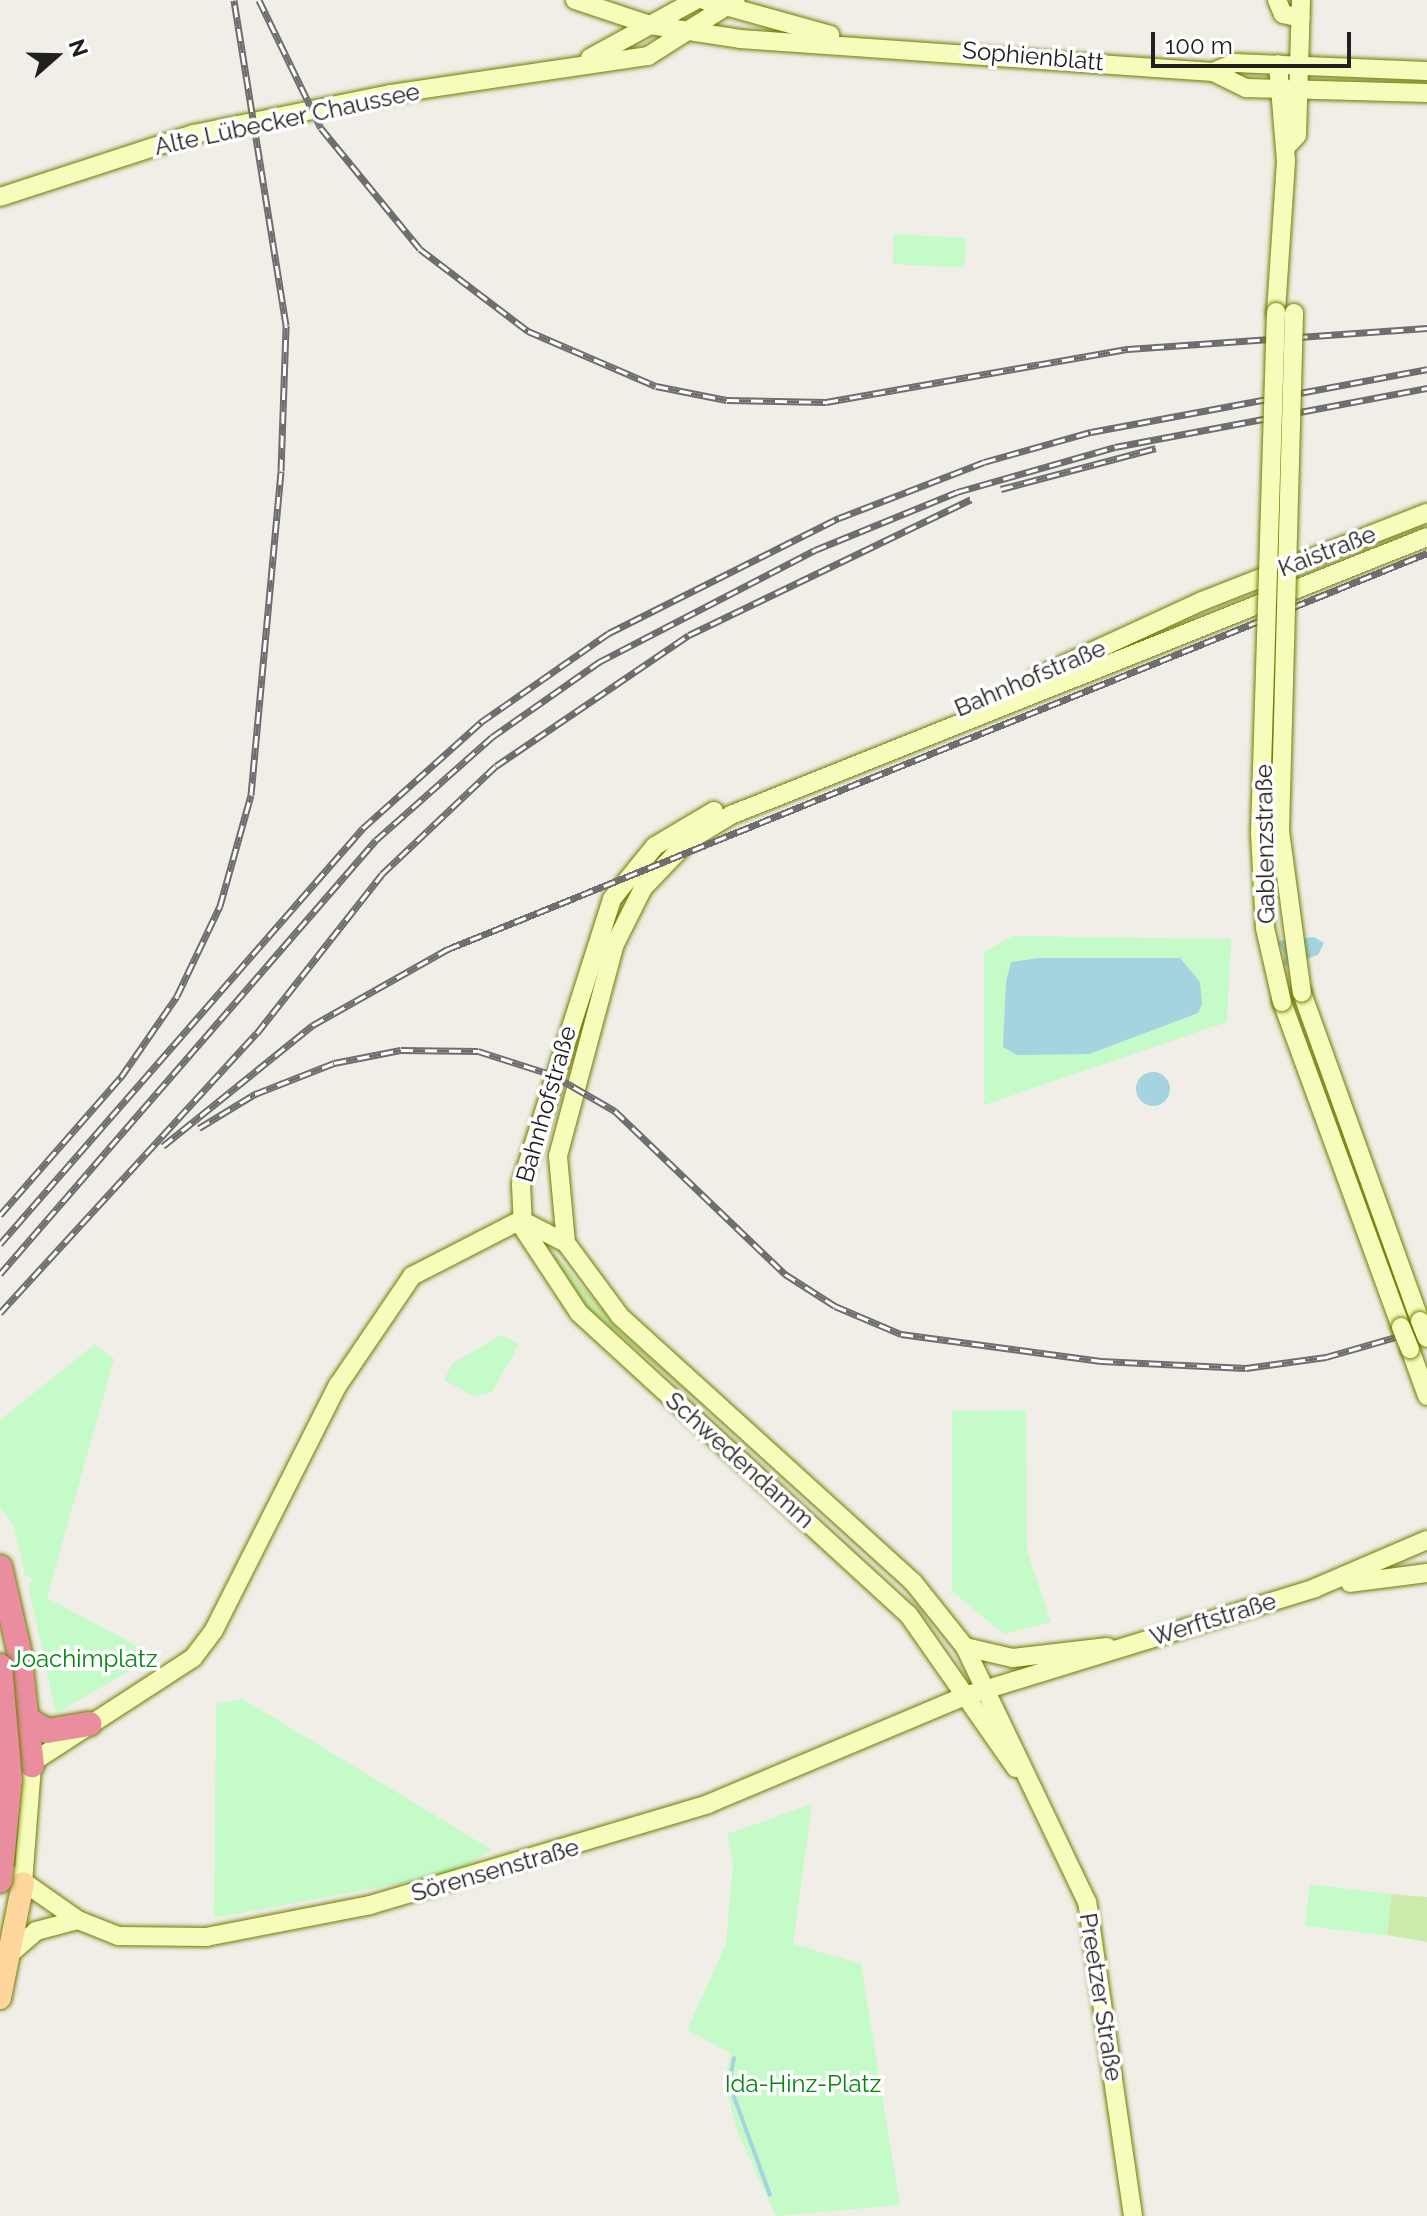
<!DOCTYPE html>
<html>
<head>
<meta charset="utf-8">
<style>
  body { margin:0 }
  #map { position:relative; width:1427px; height:2216px; overflow:hidden; background:#f1eee7; font-family:Raleway,sans-serif }
  div>[style] { position:absolute }
  .grass>* { inset:0; background:#cbecac }
  .park>* { inset:0; background:#c4fbc8; transform-origin:0 0 }
  .water>* { inset:0; background:#a6d3e0 }
  .round { border-radius:50% }
  .pier>* { inset:0; background:#f1eee7 }
  .stream>* { height:4px; margin:-2px; padding:0 2px; transform-origin:2px; border-radius:2px; background:#a6d3e0 }
  .roads { filter:drop-shadow(0 0 2px #707d01) drop-shadow(0 0 2px #707d01) }
  .secondary>* { height:18px; margin:-9px; padding:0 9px; transform-origin:9px; border-radius:9px; background:#f8fcba }
  .primary>* { height:22px; margin:-11px; padding:0 11px; transform-origin:11px; border-radius:11px; background:#ffd59e }
  .highway>* { height:24px; margin:-12px; padding:0 12px; transform-origin:12px; border-radius:12px; background:#ea8d9e }
  .rail>* { height:7px; margin-top:-3.5px; transform-origin:0; background:repeating-linear-gradient(90deg,#fff 0 12px,#6e6e6e 0 24px); box-sizing:border-box; border-block:2px solid #6e6e6e }
  .bridges { filter:drop-shadow(0 0 2px #707d01) drop-shadow(0 0 2px #707d01) }
  .secondary-bridge>* { height:18px; margin:-9px; padding:0 9px; transform-origin:9px; border-radius:9px; background:#f8fcba }
  .highway-bridge>* { height:24px; margin:-12px; padding:0 12px; transform-origin:12px; border-radius:12px; background:#ea8d9e }
  span { translate:-50% -50%; white-space:nowrap; text-align:center; line-height:1.15; -webkit-text-stroke:7px #fff; paint-order:stroke }
  .street-label { font-size:24px; color:#202020 }
  .park-label { font-size:24px; color:#088513 }
  .north { position:absolute; left:16px; top:16px; width:80px; height:80px; -webkit-text-stroke:6px #fff; paint-order:stroke; rotate:70deg; font-size:22px; font-weight:700; line-height:32px; text-align:center; color:#202020 }
  .north::after { content:''; display:block; margin:auto; width:28px; height:36px; background:#202020; clip-path:polygon(50% 0,100% 100%,50% 72%,0 100%) }
  .scale { position:absolute; left:1151px; top:32px; width:200px; height:36px; box-sizing:border-box; border:4px solid #202020; border-top:0; padding-left:10px; font-size:24px; line-height:28px; white-space:nowrap; color:#202020; -webkit-text-stroke:6px #fff; paint-order:stroke }
</style>
</head>
<body>
<div id="map">
  <div class="grass">
    <i style="clip-path:polygon(555px 1254px,619px 1330px,714px 1415px,579px 1301px,547px 1258px)"></i>
    <i style="clip-path:polygon(1391px 1894px,1427px 1897px,1427px 1942px,1387px 1935px)"></i>
  </div>
  <div class="park">
    <i style="left:894px;top:234px;width:72px;height:30px;rotate:3deg"></i>
    <i style="clip-path:polygon(1013px 936px,1231px 939px,1227px 1022px,984px 1105px,984px 952px)"></i>
    <i style="clip-path:polygon(501px 1335px,519px 1344px,492px 1392px,474px 1396px,444px 1380px,452px 1364px)"></i>
    <i style="clip-path:polygon(95px 1344px,114px 1359px,47px 1598px,156px 1656px,56px 1713px,28px 1586px,33px 1579px,25px 1575px,13px 1524px,0 1508px,0 1420px)"></i>
    <i style="clip-path:polygon(1026px 1410px,1027px 1551px,1051px 1622px,1004px 1634px,952px 1591px,952px 1411px)"></i>
    <i style="clip-path:polygon(243px 1699px,492px 1850px,450px 1874px,214px 1918px,216px 1704px)"></i>
    <i style="clip-path:polygon(812px 1804px,793px 1944px,861px 1964px,900px 2205px,776px 2216px,738px 2133px,724px 2082px,731px 2053px,687px 2030px,726px 1944px,733px 1863px,727px 1834px)"></i>
    <i style="left:1310px;top:1884px;width:82px;height:42px;rotate:7deg"></i>
  </div>
  <div class="water">
    <i style="clip-path:polygon(1314px 937px,1324px 943px,1318px 955px,1267px 971px,1250px 962px,1262px 943px)"></i>
    <i style="clip-path:polygon(1039px 958px,1180px 958px,1200px 982px,1202px 1004px,1198px 1013px,1089px 1054px,1017px 1055px,1003px 1047px,1006px 982px,1011px 962px)"></i>
    <i class="round" style="left:1136px;top:1072px;width:34px;height:34px"></i>
  </div>
  <div class="pier">
    <i class="round" style="left:1250px;top:940px;width:34px;height:34px"></i>
  </div>
  <div class="stream">
    <i style="left:734px;top:2058px;width:25px;rotate:101deg"></i>
    <i style="left:729px;top:2083px;width:119px;rotate:69.9deg"></i>
  </div>
  <div class="roads">
    <div class="secondary">
      <i style="left:575px;top:0;width:79px;rotate:18.4deg"></i>
      <i style="left:650px;top:25px;width:91px;rotate:8.8deg"></i>
      <i style="left:740px;top:39px;width:474px;rotate:4deg"></i>
      <i style="left:1213px;top:72px;width:23px;rotate:-23deg"></i>
      <i style="left:1234px;top:63px;width:193px;rotate:2.4deg"></i>
      <i style="left:704px;top:0;width:131px;rotate:15.5deg"></i>
      <i style="left:1277px;top:0;width:15px;rotate:67deg"></i>
      <i style="left:1283px;top:14px;width:18px;rotate:13deg"></i>
      <i style="left:590px;top:58px;width:121px;rotate:-28.7deg"></i>
      <i style="left:1213px;top:72px;width:37px;rotate:26deg"></i>
      <i style="left:1246px;top:88px;width:181px;rotate:1.6deg"></i>
      <i style="left:1286px;top:147px;width:16px;rotate:-47deg"></i>
      <i style="left:1297px;top:135px;width:135px;rotate:-88.3deg"></i>
      <i style="left:0;top:197px;width:204px;rotate:-18deg"></i>
      <i style="left:194px;top:134px;width:200px;rotate:-11.5deg"></i>
      <i style="left:390px;top:94px;width:261px;rotate:-8.4deg"></i>
      <i style="left:648px;top:56px;width:104px;rotate:-32.5deg"></i>
      <i style="left:1276px;top:312px;width:151px;rotate:-86.2deg"></i>
      <i style="left:1286px;top:161px;width:97px;rotate:-94.7deg"></i>
      <i style="left:1037px;top:677px;width:182px;rotate:-24.7deg"></i>
      <i style="left:1202px;top:601px;width:242px;rotate:-21.4deg"></i>
      <i style="left:714px;top:811px;width:69px;rotate:149.3deg"></i>
      <i style="left:655px;top:846px;width:68px;rotate:129.1deg"></i>
      <i style="left:612px;top:899px;width:299px;rotate:107.7deg"></i>
      <i style="left:521px;top:1184px;width:44px;rotate:87.4deg"></i>
      <i style="left:523px;top:1228px;width:102px;rotate:56.6deg"></i>
      <i style="left:579px;top:1313px;width:446px;rotate:42.5deg"></i>
      <i style="left:908px;top:1614px;width:188px;rotate:55deg"></i>
      <i style="left:1302px;top:993px;width:349px;rotate:70.2deg"></i>
      <i style="left:1282px;top:1002px;width:346px;rotate:69.9deg"></i>
      <i style="left:1410px;top:1349px;width:50px;rotate:70.1deg"></i>
      <i style="left:1350px;top:1583px;width:78px;rotate:-7.4deg"></i>
      <i style="left:965px;top:1647px;width:49px;rotate:12.9deg"></i>
      <i style="left:1013px;top:1658px;width:95px;rotate:-6.7deg"></i>
      <i style="left:22px;top:1769px;width:204px;rotate:-33deg"></i>
      <i style="left:193px;top:1658px;width:35px;rotate:-53deg"></i>
      <i style="left:214px;top:1630px;width:275px;rotate:-63.2deg"></i>
      <i style="left:338px;top:1385px;width:132px;rotate:-55.8deg"></i>
      <i style="left:412px;top:1276px;width:123px;rotate:-27.2deg"></i>
      <i style="left:521px;top:1220px;width:51px;rotate:27.1deg"></i>
      <i style="left:15px;top:1876px;width:77px;rotate:34.9deg"></i>
      <i style="left:78px;top:1920px;width:43px;rotate:21.8deg"></i>
      <i style="left:118px;top:1936px;width:88px;rotate:0.7deg"></i>
      <i style="left:206px;top:1937px;width:167px;rotate:-11deg"></i>
      <i style="left:370px;top:1905px;width:353px;rotate:-16.6deg"></i>
      <i style="left:708px;top:1804px;width:279px;rotate:-22.8deg"></i>
      <i style="left:965px;top:1696px;width:366px;rotate:-17.1deg"></i>
      <i style="left:1315px;top:1588px;width:122px;rotate:-23.2deg"></i>
      <i style="left:23px;top:1883px;width:118px;rotate:-85.6deg"></i>
      <i style="left:11px;top:1953px;width:33px;rotate:-41deg"></i>
      <i style="left:36px;top:1931px;width:43px;rotate:-14.7deg"></i>
      <i style="left:1133px;top:2216px;width:317px;rotate:-98.3deg"></i>
      <i style="left:1087px;top:1902px;width:283px;rotate:-115.6deg"></i>
      <i style="left:965px;top:1647px;width:83px;rotate:-128.7deg"></i>
      <i style="left:913px;top:1582px;width:396px;rotate:-137.8deg"></i>
      <i style="left:620px;top:1316px;width:91px;rotate:-126.5deg"></i>
      <i style="left:566px;top:1243px;width:87px;rotate:-95.3deg"></i>
      <i style="left:558px;top:1156px;width:220px;rotate:-75deg"></i>
      <i style="left:615px;top:944px;width:63px;rotate:-63.4deg"></i>
      <i style="left:643px;top:888px;width:65px;rotate:-46.2deg"></i>
      <i style="left:688px;top:841px;width:50px;rotate:-31.2deg"></i>
      <i style="left:731px;top:815px;width:749px;rotate:-21.77deg"></i>
    </div>
    <div class="primary">
      <i style="left:0;top:1998px;width:117px;rotate:-78.7deg"></i>
    </div>
    <div class="highway">
      <i style="left:0;top:1567px;width:85px;rotate:77.1deg"></i>
      <i style="left:19px;top:1650px;width:116px;rotate:83.6deg"></i>
      <i style="left:29px;top:1720px;width:21px;rotate:31deg"></i>
      <i style="left:47px;top:1731px;width:43px;rotate:-9.5deg"></i>
    </div>
  </div>
  <div class="rail">
    <i style="left:259px;top:0;width:142px;rotate:64.2deg"></i>
    <i style="left:321px;top:128px;width:156px;rotate:50.7deg"></i>
    <i style="left:420px;top:249px;width:136px;rotate:37.2deg"></i>
    <i style="left:528px;top:331px;width:139px;rotate:23.3deg"></i>
    <i style="left:656px;top:386px;width:72px;rotate:11.2deg"></i>
    <i style="left:727px;top:400px;width:99px;rotate:1.2deg"></i>
    <i style="left:826px;top:402px;width:307px;rotate:-10deg"></i>
    <i style="left:1128px;top:349px;width:300px;rotate:-4deg"></i>
    <i style="left:1001px;top:489px;width:160px;rotate:-14.8deg"></i>
    <i style="left:199px;top:1128px;width:66px;rotate:-31.3deg"></i>
    <i style="left:255px;top:1094px;width:85px;rotate:-21.4deg"></i>
    <i style="left:334px;top:1063px;width:68px;rotate:-11deg"></i>
    <i style="left:401px;top:1050px;width:77px;rotate:0.7deg"></i>
    <i style="left:478px;top:1051px;width:79px;rotate:17.7deg"></i>
    <i style="left:553px;top:1075px;width:72px;rotate:30.1deg"></i>
    <i style="left:615px;top:1111px;width:236px;rotate:43.8deg"></i>
    <i style="left:785px;top:1274px;width:59px;rotate:32.6deg"></i>
    <i style="left:835px;top:1306px;width:72px;rotate:23deg"></i>
    <i style="left:901px;top:1334px;width:202px;rotate:7.7deg"></i>
    <i style="left:1101px;top:1361px;width:145px;rotate:2.8deg"></i>
    <i style="left:1246px;top:1368px;width:81px;rotate:-7.8deg"></i>
    <i style="left:1326px;top:1357px;width:105px;rotate:-16deg"></i>
    <i style="left:163px;top:1146px;width:193px;rotate:-38.9deg"></i>
    <i style="left:313px;top:1025px;width:155px;rotate:-29.4deg"></i>
    <i style="left:448px;top:949px;width:1056px;rotate:-22.02deg"></i>
    <i style="left:0;top:1215px;width:184px;rotate:-48.8deg"></i>
    <i style="left:121px;top:1077px;width:98px;rotate:-55.3deg"></i>
    <i style="left:177px;top:996px;width:100px;rotate:-64.5deg"></i>
    <i style="left:220px;top:906px;width:115px;rotate:-74.4deg"></i>
    <i style="left:251px;top:795px;width:325px;rotate:-84.7deg"></i>
    <i style="left:281px;top:471px;width:146px;rotate:-88deg"></i>
    <i style="left:286px;top:325px;width:329px;rotate:-99.1deg"></i>
    <i style="left:0;top:1244px;width:552px;rotate:-48.89deg"></i>
    <i style="left:363px;top:828px;width:159px;rotate:-41.9deg"></i>
    <i style="left:481px;top:722px;width:156px;rotate:-34.8deg"></i>
    <i style="left:609px;top:633px;width:257px;rotate:-26.6deg"></i>
    <i style="left:839px;top:518px;width:155px;rotate:-21.1deg"></i>
    <i style="left:984px;top:462px;width:111px;rotate:-15.7deg"></i>
    <i style="left:1091px;top:432px;width:342px;rotate:-10.6deg"></i>
    <i style="left:0;top:1274px;width:574px;rotate:-49.1deg"></i>
    <i style="left:376px;top:840px;width:155px;rotate:-41.6deg"></i>
    <i style="left:492px;top:737px;width:131px;rotate:-35deg"></i>
    <i style="left:599px;top:662px;width:243px;rotate:-27.4deg"></i>
    <i style="left:815px;top:550px;width:153px;rotate:-22.2deg"></i>
    <i style="left:957px;top:492px;width:164px;rotate:-15.9deg"></i>
    <i style="left:1115px;top:447px;width:318px;rotate:-10.7deg"></i>
    <i style="left:0;top:1313px;width:380px;rotate:-47.5deg"></i>
    <i style="left:257px;top:1033px;width:202px;rotate:-51.8deg"></i>
    <i style="left:382px;top:874px;width:157px;rotate:-43.5deg"></i>
    <i style="left:496px;top:766px;width:233px;rotate:-34.2deg"></i>
    <i style="left:689px;top:635px;width:313px;rotate:-25.7deg"></i>
  </div>
  <div class="bridges">
    <div class="secondary-bridge">
      <i style="left:1276px;top:312px;width:521px;rotate:91.76deg"></i>
      <i style="left:1260px;top:833px;width:95px;rotate:87deg"></i>
      <i style="left:1265px;top:928px;width:76px;rotate:77.1deg"></i>
      <i style="left:1294px;top:313px;width:518px;rotate:91.55deg"></i>
      <i style="left:1280px;top:831px;width:163px;rotate:82.3deg"></i>
      <i style="left:1420px;top:1321px;width:18px;rotate:68deg"></i>
      <i style="left:1401px;top:1327px;width:24px;rotate:68deg"></i>
    </div>
    <div class="highway-bridge">
      <i style="left:0;top:1666px;width:114px;rotate:85deg"></i>
      <i style="left:10px;top:1780px;width:101px;rotate:95.7deg"></i>
    </div>
  </div>
  <div class="street-label">
    <span style="left:1033px;top:56px;rotate:5deg">Sophienblatt</span>
    <span style="left:287px;top:119px;rotate:-12deg">Alte Lübecker Chaussee</span>
    <span style="left:1327px;top:551px;rotate:-21deg">Kaistraße</span>
    <span style="left:1030px;top:678px;rotate:-23deg">Bahnhofstraße</span>
    <span style="left:1265px;top:844px;rotate:-91deg">Gablenzstraße</span>
    <span style="left:546px;top:1104px;rotate:-74deg">Bahnhofstraße</span>
    <span style="left:740px;top:1460px;rotate:42deg">Schwedendamm</span>
    <span style="left:1213px;top:1619px;rotate:-17deg">Werftstraße</span>
    <span style="left:495px;top:1870px;rotate:-16deg">Sörensenstraße</span>
    <span style="left:1101px;top:1997px;rotate:81deg">Preetzer Straße</span>
  </div>
  <div class="park-label">
    <span style="left:84px;top:1659px">Joachimplatz</span>
    <span style="left:803px;top:2084px">Ida-Hinz-Platz</span>
  </div>
  <div class="north">N</div>
  <div class="scale">100 m</div>
</div>
</body>
</html>
